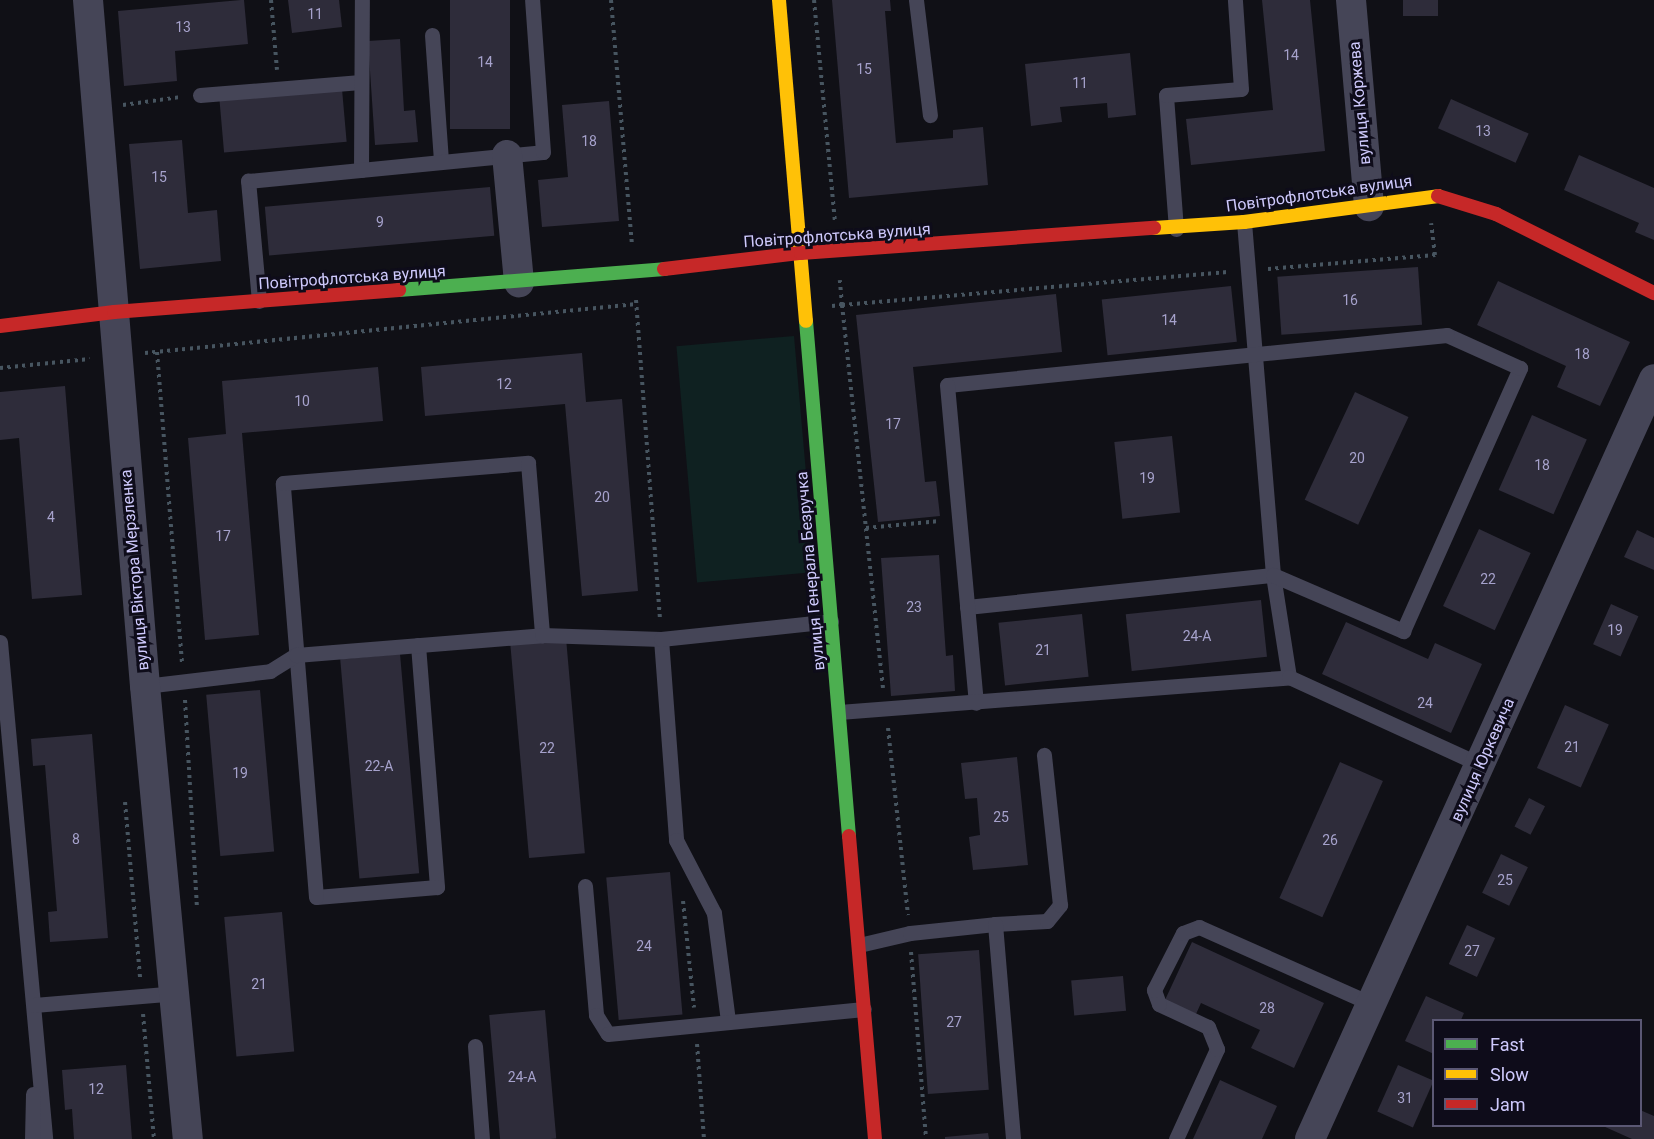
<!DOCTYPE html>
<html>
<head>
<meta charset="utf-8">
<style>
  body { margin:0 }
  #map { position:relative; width:1654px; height:1139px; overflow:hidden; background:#101016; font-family:Roboto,sans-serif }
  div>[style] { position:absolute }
  .green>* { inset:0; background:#0f2121; transform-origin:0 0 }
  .building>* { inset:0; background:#2e2c3a; transform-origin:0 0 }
  .path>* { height:4px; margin-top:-2px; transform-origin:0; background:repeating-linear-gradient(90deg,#475560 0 3px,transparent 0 7.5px) }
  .lane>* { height:15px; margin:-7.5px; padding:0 7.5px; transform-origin:7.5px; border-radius:7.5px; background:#454557 }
  .street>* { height:30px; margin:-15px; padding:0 15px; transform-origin:15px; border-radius:15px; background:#454557 }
  .fast>* { height:14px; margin:-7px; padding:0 7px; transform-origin:7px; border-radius:7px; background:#4caf50 }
  .slow>* { height:14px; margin:-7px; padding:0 7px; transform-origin:7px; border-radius:7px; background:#ffc107 }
  .jam>* { height:14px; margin:-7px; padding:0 7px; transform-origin:7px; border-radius:7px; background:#c62828 }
  span { translate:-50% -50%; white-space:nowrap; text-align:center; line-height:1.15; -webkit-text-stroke:6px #0e0c1a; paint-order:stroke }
  .number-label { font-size:14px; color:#a6a2cc }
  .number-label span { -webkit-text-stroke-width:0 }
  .street-label { font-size:16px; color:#cec9fc }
  .legend { position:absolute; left:1432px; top:1019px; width:210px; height:108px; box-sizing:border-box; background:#0e0c1a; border:2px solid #5b5874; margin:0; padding:8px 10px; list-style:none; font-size:18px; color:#cec9fc }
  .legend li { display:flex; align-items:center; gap:12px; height:30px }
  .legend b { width:30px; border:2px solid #5b5874 }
</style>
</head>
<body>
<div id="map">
  <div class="green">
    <i style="left:794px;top:336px;width:237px;height:118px;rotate:85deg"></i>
  </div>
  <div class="building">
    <i style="clip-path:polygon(241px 0,244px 0,248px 44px,175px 51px,177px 81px,124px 86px,118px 11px)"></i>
    <i style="clip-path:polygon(288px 0,339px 0,342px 27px,292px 33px)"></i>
    <i style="left:450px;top:0;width:60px;height:129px"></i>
    <i style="clip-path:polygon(832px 0,890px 0,891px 11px,885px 11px,896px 143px,953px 138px,953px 130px,983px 127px,988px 185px,849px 198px)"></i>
    <i style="clip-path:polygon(1262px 0,1310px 0,1325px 151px,1191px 165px,1186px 119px,1273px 110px)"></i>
    <i style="left:1403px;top:0;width:35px;height:16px"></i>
    <i style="clip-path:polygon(400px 39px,404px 111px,415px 110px,418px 142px,375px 145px,368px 41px)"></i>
    <i style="clip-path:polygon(1130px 53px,1136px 115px,1108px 118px,1107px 103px,1060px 107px,1062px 122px,1031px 126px,1025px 64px)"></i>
    <i style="left:342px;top:89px;width:53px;height:123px;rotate:85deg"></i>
    <i style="left:1451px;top:99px;width:85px;height:32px;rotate:24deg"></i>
    <i style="clip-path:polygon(609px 101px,619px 221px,542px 227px,538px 180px,568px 177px,562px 105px)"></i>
    <i style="clip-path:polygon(182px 140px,188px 213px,217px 210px,221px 261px,140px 269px,129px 144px)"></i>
    <i style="clip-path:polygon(1579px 155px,1654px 188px,1654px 240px,1635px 232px,1639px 223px,1564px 190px)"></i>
    <i style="left:490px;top:187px;width:49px;height:226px;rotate:85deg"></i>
    <i style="left:1418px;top:267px;width:58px;height:141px;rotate:86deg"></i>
    <i style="clip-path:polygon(1498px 281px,1630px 342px,1600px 406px,1557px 387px,1566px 366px,1477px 325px)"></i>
    <i style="left:1231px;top:286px;width:56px;height:130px;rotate:84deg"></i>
    <i style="clip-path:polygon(1056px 294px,1062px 352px,913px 367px,925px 482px,936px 481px,940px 516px,878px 522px,856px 315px)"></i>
    <i style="clip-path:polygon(582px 353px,586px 402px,622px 399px,638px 591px,582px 596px,565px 404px,425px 416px,421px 367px)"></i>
    <i style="clip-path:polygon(378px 367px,383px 421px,242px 433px,259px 635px,205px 640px,188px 438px,226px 434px,222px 381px)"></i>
    <i style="clip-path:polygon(65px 386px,82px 595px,32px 599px,19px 438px,0 440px,0 392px)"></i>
    <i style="left:1355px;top:392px;width:59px;height:119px;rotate:25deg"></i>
    <i style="left:1532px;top:415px;width:60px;height:82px;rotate:24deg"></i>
    <i style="left:1172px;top:436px;width:77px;height:58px;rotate:84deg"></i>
    <i style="left:1479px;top:529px;width:57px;height:85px;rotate:25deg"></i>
    <i style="clip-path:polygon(1637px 530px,1654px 538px,1654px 570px,1624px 557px)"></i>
    <i style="clip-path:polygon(939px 555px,946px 656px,953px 655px,955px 691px,891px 696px,881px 558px)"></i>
    <i style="left:1261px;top:600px;width:57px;height:136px;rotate:84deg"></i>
    <i style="left:1611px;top:604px;width:30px;height:44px;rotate:24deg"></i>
    <i style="left:1082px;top:614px;width:63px;height:84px;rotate:84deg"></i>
    <i style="clip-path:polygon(1346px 622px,1428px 659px,1435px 643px,1482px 664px,1451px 733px,1322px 674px)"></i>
    <i style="left:566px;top:638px;width:216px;height:56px;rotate:85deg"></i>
    <i style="left:400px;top:654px;width:220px;height:60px;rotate:85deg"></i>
    <i style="left:260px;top:690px;width:162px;height:54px;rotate:85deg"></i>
    <i style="left:1565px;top:705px;width:48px;height:69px;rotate:24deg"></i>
    <i style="clip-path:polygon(92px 734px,108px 938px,50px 942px,48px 912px,57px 911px,45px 765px,33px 766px,31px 739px)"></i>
    <i style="clip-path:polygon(1017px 757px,1028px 865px,973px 870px,969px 837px,980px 835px,977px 798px,965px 799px,961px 763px)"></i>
    <i style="left:1340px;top:762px;width:47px;height:149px;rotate:24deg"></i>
    <i style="left:1529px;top:798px;width:18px;height:32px;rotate:27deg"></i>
    <i style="left:1501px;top:854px;width:30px;height:43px;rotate:26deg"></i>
    <i style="left:670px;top:872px;width:143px;height:64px;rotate:85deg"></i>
    <i style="left:282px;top:912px;width:140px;height:58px;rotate:85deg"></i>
    <i style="left:1467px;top:925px;width:31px;height:43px;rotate:25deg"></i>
    <i style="clip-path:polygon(1192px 942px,1324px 1003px,1294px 1068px,1251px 1048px,1260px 1030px,1201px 1003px,1196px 1014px,1165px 1000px)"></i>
    <i style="left:979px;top:950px;width:140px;height:61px;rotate:86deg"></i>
    <i style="left:1123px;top:976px;width:35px;height:52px;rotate:85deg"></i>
    <i style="clip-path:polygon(1426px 996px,1464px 1013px,1461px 1020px,1434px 1020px,1434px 1054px,1405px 1041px)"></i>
    <i style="left:545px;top:1010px;width:129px;height:56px;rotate:85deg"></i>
    <i style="clip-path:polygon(126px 1065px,132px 1139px,74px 1139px,72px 1109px,65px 1110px,62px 1070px)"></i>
    <i style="left:1398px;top:1065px;width:39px;height:51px;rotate:24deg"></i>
    <i style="clip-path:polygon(1220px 1080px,1277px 1106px,1262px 1139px,1193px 1139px)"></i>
    <i style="clip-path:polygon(1640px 1110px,1654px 1116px,1654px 1139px,1632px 1139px,1603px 1126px,1640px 1126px)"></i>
    <i style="clip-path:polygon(988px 1133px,989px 1139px,945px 1139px,945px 1137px)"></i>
  </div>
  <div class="path">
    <i style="left:271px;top:0;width:70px;rotate:85.1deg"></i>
    <i style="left:611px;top:0;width:245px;rotate:85.1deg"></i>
    <i style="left:814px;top:0;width:223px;rotate:84.6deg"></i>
    <i style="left:123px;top:105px;width:59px;rotate:-7.9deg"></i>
    <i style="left:1268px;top:269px;width:168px;rotate:-4.8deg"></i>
    <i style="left:1435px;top:255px;width:32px;rotate:-97deg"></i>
    <i style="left:636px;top:300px;width:319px;rotate:85.7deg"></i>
    <i style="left:832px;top:306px;width:10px;rotate:-6deg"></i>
    <i style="left:842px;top:305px;width:25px;rotate:-95deg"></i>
    <i style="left:157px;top:352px;width:311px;rotate:85.4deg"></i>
    <i style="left:145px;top:353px;width:494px;rotate:-5.7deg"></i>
    <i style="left:0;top:368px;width:90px;rotate:-5.7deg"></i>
    <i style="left:866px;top:528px;width:74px;rotate:-5.4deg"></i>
    <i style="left:883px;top:688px;width:385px;rotate:-96.1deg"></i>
    <i style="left:842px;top:305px;width:387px;rotate:-4.9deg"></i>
    <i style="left:185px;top:700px;width:208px;rotate:86.7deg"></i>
    <i style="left:888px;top:728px;width:188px;rotate:83.9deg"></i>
    <i style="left:125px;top:802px;width:176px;rotate:85.1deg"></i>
    <i style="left:683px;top:901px;width:107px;rotate:84.1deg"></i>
    <i style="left:911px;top:952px;width:188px;rotate:85.4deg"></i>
    <i style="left:143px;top:1014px;width:125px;rotate:85deg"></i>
    <i style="left:697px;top:1044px;width:95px;rotate:85.8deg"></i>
  </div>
  <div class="lane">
    <i style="left:916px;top:0;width:116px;rotate:83.1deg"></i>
    <i style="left:432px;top:35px;width:127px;rotate:85.9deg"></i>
    <i style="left:200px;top:95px;width:161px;rotate:-4.6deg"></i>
    <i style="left:361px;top:170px;width:170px;rotate:-89.7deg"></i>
    <i style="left:1244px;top:222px;width:354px;rotate:85.3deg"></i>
    <i style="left:1273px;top:575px;width:103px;rotate:81.1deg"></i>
    <i style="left:1176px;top:229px;width:134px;rotate:-94.3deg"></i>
    <i style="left:1166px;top:95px;width:75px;rotate:-4.6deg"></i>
    <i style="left:1241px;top:89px;width:89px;rotate:-93.9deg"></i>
    <i style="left:259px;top:301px;width:121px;rotate:-95.2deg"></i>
    <i style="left:248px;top:181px;width:296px;rotate:-5.6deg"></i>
    <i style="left:543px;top:152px;width:152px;rotate:-94.1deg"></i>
    <i style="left:967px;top:607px;width:308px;rotate:-6deg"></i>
    <i style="left:1273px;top:575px;width:142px;rotate:23.3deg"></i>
    <i style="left:1403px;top:631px;width:288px;rotate:-66deg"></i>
    <i style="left:1520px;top:368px;width:80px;rotate:-155.7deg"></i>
    <i style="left:1447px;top:335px;width:502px;rotate:174.29deg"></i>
    <i style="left:947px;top:385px;width:319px;rotate:84.8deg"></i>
    <i style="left:661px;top:639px;width:202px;rotate:85.7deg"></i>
    <i style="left:676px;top:840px;width:82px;rotate:62.5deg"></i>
    <i style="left:714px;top:913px;width:109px;rotate:82.6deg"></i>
    <i style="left:0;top:642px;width:499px;rotate:84.8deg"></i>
    <i style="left:418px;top:645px;width:243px;rotate:85.5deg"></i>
    <i style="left:437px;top:887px;width:121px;rotate:175.3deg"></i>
    <i style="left:316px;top:897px;width:415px;rotate:-94.6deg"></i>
    <i style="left:283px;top:483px;width:246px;rotate:-4.7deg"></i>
    <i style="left:528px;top:463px;width:173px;rotate:85.3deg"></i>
    <i style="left:145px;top:686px;width:126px;rotate:-6.8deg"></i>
    <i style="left:270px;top:671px;width:31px;rotate:-32deg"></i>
    <i style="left:296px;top:655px;width:247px;rotate:-4.6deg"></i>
    <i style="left:542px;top:635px;width:119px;rotate:1.9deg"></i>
    <i style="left:661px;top:639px;width:171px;rotate:-6deg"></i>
    <i style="left:839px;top:712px;width:451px;rotate:-4.4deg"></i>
    <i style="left:1289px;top:677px;width:211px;rotate:24.6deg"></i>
    <i style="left:585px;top:886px;width:129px;rotate:85.1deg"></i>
    <i style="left:596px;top:1015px;width:22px;rotate:58deg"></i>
    <i style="left:608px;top:1034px;width:257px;rotate:-5.6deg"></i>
    <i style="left:995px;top:924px;width:52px;rotate:-3.3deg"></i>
    <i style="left:1047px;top:921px;width:21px;rotate:-51deg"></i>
    <i style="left:1060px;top:905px;width:151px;rotate:-96.1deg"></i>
    <i style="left:859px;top:945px;width:52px;rotate:-13.2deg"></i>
    <i style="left:910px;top:933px;width:85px;rotate:-6deg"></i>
    <i style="left:995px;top:924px;width:216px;rotate:85.2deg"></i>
    <i style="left:34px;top:1005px;width:144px;rotate:-4.8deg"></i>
    <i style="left:475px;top:1046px;width:93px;rotate:85.7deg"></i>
    <i style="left:32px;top:1139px;width:45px;rotate:-88.7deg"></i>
    <i style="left:1176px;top:1139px;width:99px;rotate:-65.5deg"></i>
    <i style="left:1217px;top:1049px;width:24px;rotate:-112deg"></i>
    <i style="left:1208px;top:1027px;width:54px;rotate:-154.9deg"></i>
    <i style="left:1159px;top:1004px;width:15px;rotate:-110deg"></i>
    <i style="left:1154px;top:990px;width:64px;rotate:-63deg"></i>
    <i style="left:1183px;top:933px;width:17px;rotate:-21deg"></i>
    <i style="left:1199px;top:927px;width:189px;rotate:24deg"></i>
  </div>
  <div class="street">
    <i style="left:88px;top:0;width:688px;rotate:85.25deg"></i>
    <i style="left:145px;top:686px;width:455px;rotate:84.6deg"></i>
    <i style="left:1351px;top:0;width:207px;rotate:85deg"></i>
    <i style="left:507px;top:155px;width:128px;rotate:84.6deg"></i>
    <i style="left:1310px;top:1139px;width:834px;rotate:-65.65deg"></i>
  </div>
  <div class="fast">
    <i style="left:399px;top:290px;width:266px;rotate:-4.5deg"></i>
    <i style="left:806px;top:321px;width:517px;rotate:85.23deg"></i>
  </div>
  <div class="slow">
    <i style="left:779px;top:0;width:322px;rotate:85.2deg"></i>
    <i style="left:1154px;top:228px;width:90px;rotate:-3.8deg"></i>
    <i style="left:1244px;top:222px;width:196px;rotate:-7.6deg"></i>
  </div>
  <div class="jam">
    <i style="left:1438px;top:196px;width:61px;rotate:17.2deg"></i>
    <i style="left:1496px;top:214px;width:177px;rotate:26.6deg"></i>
    <i style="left:664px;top:269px;width:138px;rotate:-6.7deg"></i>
    <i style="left:801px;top:253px;width:354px;rotate:-4.1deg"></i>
    <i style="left:0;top:326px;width:115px;rotate:-7deg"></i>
    <i style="left:114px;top:312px;width:286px;rotate:-4.4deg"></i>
    <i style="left:849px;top:836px;width:304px;rotate:85.1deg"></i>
  </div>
  <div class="number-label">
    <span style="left:315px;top:14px">11</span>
    <span style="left:183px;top:27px">13</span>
    <span style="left:1291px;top:55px">14</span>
    <span style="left:485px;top:62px">14</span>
    <span style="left:864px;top:69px">15</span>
    <span style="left:1080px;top:83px">11</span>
    <span style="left:1483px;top:131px">13</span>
    <span style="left:589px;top:141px">18</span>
    <span style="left:159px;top:177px">15</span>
    <span style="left:380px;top:222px">9</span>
    <span style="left:1350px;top:300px">16</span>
    <span style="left:1169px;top:320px">14</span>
    <span style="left:1582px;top:354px">18</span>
    <span style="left:504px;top:384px">12</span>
    <span style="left:302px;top:401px">10</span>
    <span style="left:893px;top:424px">17</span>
    <span style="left:1357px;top:458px">20</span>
    <span style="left:1542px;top:465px">18</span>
    <span style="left:1147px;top:478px">19</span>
    <span style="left:602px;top:497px">20</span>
    <span style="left:51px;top:517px">4</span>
    <span style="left:223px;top:536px">17</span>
    <span style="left:1488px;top:579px">22</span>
    <span style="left:914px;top:607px">23</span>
    <span style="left:1615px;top:630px">19</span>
    <span style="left:1197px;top:636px">24-А</span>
    <span style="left:1043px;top:650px">21</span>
    <span style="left:1425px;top:703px">24</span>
    <span style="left:1572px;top:747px">21</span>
    <span style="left:547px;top:748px">22</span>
    <span style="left:379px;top:766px">22-А</span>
    <span style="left:240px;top:773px">19</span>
    <span style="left:1001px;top:817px">25</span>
    <span style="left:76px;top:839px">8</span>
    <span style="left:1330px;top:840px">26</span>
    <span style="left:1505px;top:880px">25</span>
    <span style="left:644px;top:946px">24</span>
    <span style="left:1472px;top:951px">27</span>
    <span style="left:259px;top:984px">21</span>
    <span style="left:1267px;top:1008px">28</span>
    <span style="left:954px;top:1022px">27</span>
    <span style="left:522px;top:1077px">24-А</span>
    <span style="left:96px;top:1089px">12</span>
    <span style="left:1405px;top:1098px">31</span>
  </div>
  <div class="street-label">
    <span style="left:1360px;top:103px;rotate:-95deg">вулиця Коржева</span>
    <span style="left:1319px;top:194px;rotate:-8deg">Повітрофлотська вулиця</span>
    <span style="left:837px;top:236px;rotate:-4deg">Повітрофлотська вулиця</span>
    <span style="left:352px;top:278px;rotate:-4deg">Повітрофлотська вулиця</span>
    <span style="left:135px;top:570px;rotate:-95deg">вулиця Віктора Мерзленка</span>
    <span style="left:811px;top:571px;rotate:-95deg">вулиця Генерала Безручка</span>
    <span style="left:1483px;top:760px;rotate:-66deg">вулиця Юркевича</span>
  </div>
  <ul class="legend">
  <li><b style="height:8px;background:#4caf50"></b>Fast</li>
  <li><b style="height:8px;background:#ffc107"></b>Slow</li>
  <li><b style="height:8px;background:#c62828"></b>Jam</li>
  </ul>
</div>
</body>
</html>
